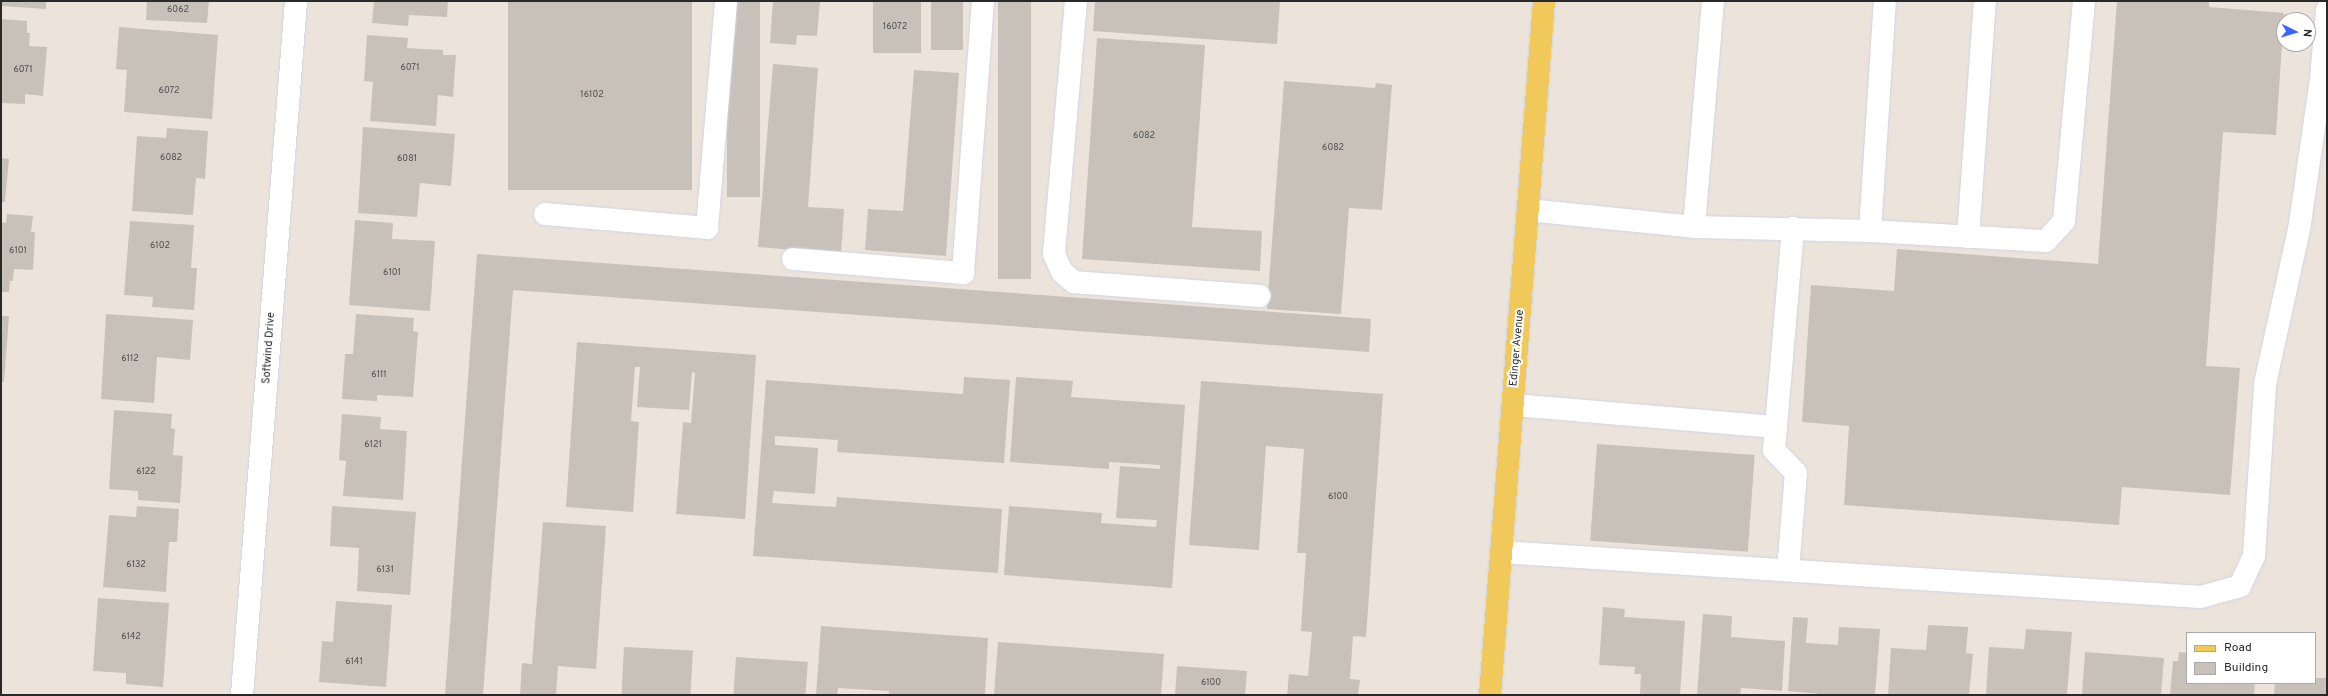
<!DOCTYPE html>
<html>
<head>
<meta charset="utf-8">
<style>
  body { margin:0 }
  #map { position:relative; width:2328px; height:696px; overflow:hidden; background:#ece4db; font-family:Overpass,sans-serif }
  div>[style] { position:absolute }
  .building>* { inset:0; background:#c7c1ba; transform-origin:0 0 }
  .roads { filter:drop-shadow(0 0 1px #d0d4e2) drop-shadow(0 0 1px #d0d4e2) }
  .minor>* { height:22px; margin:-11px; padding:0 11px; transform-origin:11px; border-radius:11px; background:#fff }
  .major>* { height:22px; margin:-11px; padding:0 11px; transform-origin:11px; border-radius:11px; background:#f1c95a }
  span { translate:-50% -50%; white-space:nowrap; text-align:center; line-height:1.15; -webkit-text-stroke:4px #fff; paint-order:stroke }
  .number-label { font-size:9px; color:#504f4d }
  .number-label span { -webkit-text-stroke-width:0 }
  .street-label { font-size:11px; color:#292929 }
  .frame { position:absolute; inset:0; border:2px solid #292929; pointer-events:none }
  .legend { position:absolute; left:2186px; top:632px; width:130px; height:52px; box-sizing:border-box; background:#fff; border:1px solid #a9a9a9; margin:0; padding:5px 7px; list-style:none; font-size:12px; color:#292929 }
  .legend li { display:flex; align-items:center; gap:8px; height:20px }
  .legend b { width:20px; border:1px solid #a9a9a9 }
  .north { position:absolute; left:2276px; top:12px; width:40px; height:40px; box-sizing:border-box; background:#fff; border:1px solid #a9a9a9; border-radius:50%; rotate:95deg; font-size:11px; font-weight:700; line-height:16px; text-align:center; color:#292929 }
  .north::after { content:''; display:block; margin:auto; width:14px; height:18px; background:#3963fb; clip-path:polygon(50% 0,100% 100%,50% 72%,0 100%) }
</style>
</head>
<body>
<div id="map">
  <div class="building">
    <i style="clip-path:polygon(1px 1px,46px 1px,46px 9px,1px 6px)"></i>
    <i style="clip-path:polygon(147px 1px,209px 1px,207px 23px,146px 20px)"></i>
    <i style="clip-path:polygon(374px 1px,448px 1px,447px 17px,409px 15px,408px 26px,372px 23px)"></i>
    <i style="left:508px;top:1px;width:184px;height:189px"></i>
    <i style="left:727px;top:1px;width:33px;height:196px"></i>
    <i style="clip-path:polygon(773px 1px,820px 1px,817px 36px,797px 35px,796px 45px,770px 43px)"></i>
    <i style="left:873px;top:1px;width:48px;height:52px"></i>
    <i style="left:931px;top:1px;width:32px;height:49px"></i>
    <i style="left:998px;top:1px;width:33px;height:278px"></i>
    <i style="clip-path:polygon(1095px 1px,1280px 1px,1277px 44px,1093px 31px)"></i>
    <i style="clip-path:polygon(2117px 1px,2209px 1px,2209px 7px,2284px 13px,2276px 135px,2223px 132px,2206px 366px,2240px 368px,2230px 495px,2122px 487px,2119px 525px,1844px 505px,1849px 426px,1802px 422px,1811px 285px,1894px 291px,1897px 249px,2098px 264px)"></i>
    <i style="clip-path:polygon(1px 19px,27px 21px,27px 33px,30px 33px,29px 46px,47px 47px,43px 96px,25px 94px,25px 104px,1px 103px)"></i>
    <i style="clip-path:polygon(119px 27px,218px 35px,212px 119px,124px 112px,127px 70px,116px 69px)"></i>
    <i style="clip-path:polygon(367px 35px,408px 38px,407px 48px,443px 50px,443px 55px,456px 55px,453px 97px,438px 95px,436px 126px,370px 121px,373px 82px,364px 81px)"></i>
    <i style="clip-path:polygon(1097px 38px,1205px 45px,1192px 227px,1262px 231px,1260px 271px,1082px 259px)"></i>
    <i style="clip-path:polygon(773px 64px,818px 68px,808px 207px,844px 209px,841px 254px,758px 247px)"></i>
    <i style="clip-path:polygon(914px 70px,959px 73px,946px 256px,865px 250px,868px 209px,903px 211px)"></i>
    <i style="clip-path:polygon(1284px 81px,1375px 88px,1376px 83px,1392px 85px,1382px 210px,1349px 208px,1341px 314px,1267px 309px)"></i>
    <i style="clip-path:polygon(363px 127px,455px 134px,451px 186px,420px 183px,417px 217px,358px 213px)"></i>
    <i style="clip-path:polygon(167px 128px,208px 131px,205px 179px,196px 178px,193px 215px,132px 211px,137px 136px,166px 138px)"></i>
    <i style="clip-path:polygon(1px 158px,9px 159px,5px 202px,1px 202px)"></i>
    <i style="clip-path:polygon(7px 214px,33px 216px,31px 232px,35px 232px,33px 270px,14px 269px,13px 281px,10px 281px,9px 292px,1px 292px,1px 222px,6px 223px)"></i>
    <i style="clip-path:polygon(355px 220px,393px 223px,392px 239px,435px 241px,430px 311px,349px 305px)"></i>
    <i style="clip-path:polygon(130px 221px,194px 225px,191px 268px,197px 268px,194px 310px,152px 307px,153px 297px,124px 295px)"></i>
    <i style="clip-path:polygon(477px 254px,1371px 319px,1369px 352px,513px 290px,483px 695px,445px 695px)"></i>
    <i style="clip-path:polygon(106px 314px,193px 320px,190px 360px,157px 357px,154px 403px,101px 399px)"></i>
    <i style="clip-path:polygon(356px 314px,414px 318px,413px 331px,418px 332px,413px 397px,377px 395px,377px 401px,342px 399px,345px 354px,353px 354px)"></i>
    <i style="clip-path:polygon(1px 316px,9px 316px,4px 382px,1px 382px)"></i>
    <i style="clip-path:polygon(577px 342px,756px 355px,745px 519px,676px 514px,683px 422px,691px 423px,695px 373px,692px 372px,689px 410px,637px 407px,640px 367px,635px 367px,631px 421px,639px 422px,633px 512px,566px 507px)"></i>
    <i style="clip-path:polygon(964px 377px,1010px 380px,1004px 463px,837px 452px,838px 440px,775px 436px,775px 445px,818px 448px,815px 494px,774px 491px,772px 503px,836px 507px,837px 497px,1002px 509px,998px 573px,753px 556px,766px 380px,963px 394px)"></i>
    <i style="clip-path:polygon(1016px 377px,1073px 381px,1071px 397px,1185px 405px,1172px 588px,1004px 575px,1009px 506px,1102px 513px,1101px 523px,1156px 527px,1157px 520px,1116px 518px,1120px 466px,1160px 469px,1160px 465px,1109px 462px,1109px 469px,1010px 462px)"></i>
    <i style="clip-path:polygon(1201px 381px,1383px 394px,1366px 637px,1353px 636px,1350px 679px,1360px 680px,1358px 695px,1287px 695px,1289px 674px,1308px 676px,1312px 632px,1301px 631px,1306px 553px,1297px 553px,1304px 449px,1266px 446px,1259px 550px,1189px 545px)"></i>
    <i style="clip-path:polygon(114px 410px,172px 414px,171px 428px,175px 429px,173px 455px,183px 456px,180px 503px,138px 500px,138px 491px,109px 489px)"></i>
    <i style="clip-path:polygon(342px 414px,381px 417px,380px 429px,407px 431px,403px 500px,343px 496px,346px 461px,339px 460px)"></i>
    <i style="left:1597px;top:444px;width:158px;height:97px;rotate:4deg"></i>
    <i style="clip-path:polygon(137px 506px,179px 509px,177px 542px,169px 542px,166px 592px,103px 587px,109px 515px,136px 517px)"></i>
    <i style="clip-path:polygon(332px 506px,416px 512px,410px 595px,357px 591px,359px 548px,330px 546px)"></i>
    <i style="clip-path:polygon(543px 522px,606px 526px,596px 669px,558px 666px,556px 695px,520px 695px,522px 663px,532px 664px)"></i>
    <i style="clip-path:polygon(98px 598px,169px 603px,163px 687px,126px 684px,126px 673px,93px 671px)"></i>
    <i style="clip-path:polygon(336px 601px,392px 605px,386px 687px,319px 682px,322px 641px,333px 642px)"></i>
    <i style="clip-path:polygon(1603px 607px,1625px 609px,1624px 617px,1685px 621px,1680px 695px,1640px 695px,1641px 674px,1634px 674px,1635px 667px,1599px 665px)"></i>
    <i style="clip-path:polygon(1703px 614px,1732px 616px,1731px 637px,1785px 641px,1782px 691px,1741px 688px,1740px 695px,1697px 695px)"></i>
    <i style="clip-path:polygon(1793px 617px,1808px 618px,1806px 643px,1838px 645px,1839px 627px,1880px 629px,1875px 695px,1832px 695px,1788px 691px)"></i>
    <i style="clip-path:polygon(1928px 625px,1968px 627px,1966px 653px,1973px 654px,1969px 695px,1888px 695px,1891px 648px,1926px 650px)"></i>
    <i style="clip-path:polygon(821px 626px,988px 638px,985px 695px,889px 695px,889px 691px,838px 688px,837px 695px,816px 695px)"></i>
    <i style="clip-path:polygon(2026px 629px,2072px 632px,2067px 695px,1986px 695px,1989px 647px,2024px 649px)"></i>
    <i style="clip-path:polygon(998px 642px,1164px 654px,1161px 695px,994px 695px)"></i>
    <i style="left:624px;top:647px;width:69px;height:48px;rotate:3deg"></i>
    <i style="clip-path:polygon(2085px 652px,2164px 658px,2161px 695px,2082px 695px)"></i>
    <i style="clip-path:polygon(2179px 652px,2187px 653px,2187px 683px,2255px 683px,2254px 695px,2170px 695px,2173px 661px,2178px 661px)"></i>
    <i style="left:736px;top:657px;width:72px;height:38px;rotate:4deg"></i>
    <i style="clip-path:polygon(1177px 666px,1247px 671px,1245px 695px,1175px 695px)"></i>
    <i style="clip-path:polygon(2315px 678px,2327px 678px,2327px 695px,2274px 695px,2275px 683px,2315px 683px)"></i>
  </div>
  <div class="roads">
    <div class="minor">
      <i style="left:1076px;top:1px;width:254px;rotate:95deg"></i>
      <i style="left:1054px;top:254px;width:20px;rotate:66deg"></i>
      <i style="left:1062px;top:272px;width:16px;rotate:40deg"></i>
      <i style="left:1074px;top:282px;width:186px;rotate:4.3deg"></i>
      <i style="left:1528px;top:210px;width:167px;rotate:5.8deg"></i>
      <i style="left:1694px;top:227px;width:176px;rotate:1.3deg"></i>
      <i style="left:1870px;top:231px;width:176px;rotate:3.3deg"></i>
      <i style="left:2046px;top:241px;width:27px;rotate:-48deg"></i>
      <i style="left:2064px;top:221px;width:221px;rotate:-84.8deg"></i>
      <i style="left:545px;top:214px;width:163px;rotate:4.9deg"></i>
      <i style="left:707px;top:228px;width:228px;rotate:-85.2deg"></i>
      <i style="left:1694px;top:227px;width:227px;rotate:-85.2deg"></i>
      <i style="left:1870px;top:231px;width:230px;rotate:-86.3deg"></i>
      <i style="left:1968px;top:237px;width:237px;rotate:-85.9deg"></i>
      <i style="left:793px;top:259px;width:171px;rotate:4.7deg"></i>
      <i style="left:963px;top:273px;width:273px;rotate:-85.8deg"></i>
      <i style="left:1513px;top:405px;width:264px;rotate:4.8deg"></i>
      <i style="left:1501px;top:552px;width:701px;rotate:3.68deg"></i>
      <i style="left:2201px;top:597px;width:41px;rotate:-15.8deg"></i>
      <i style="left:2240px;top:586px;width:33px;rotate:-65deg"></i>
      <i style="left:2254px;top:556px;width:172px;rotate:-86.3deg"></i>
      <i style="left:2265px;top:384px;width:158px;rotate:-77.6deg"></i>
      <i style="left:2299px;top:230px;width:153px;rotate:-81.7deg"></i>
      <i style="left:2321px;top:79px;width:69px;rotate:-85deg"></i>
      <i style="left:1788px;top:570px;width:97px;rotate:-85.3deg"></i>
      <i style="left:1796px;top:473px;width:32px;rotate:-134deg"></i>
      <i style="left:1774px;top:450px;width:223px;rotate:-85.1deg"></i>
      <i style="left:242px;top:695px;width:696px;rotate:-85.55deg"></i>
    </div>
    <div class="major">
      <i style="left:1490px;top:695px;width:696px;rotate:-85.55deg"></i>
    </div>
  </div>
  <div class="number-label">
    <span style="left:178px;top:10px">6062</span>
    <span style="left:895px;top:27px">16072</span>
    <span style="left:410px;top:68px">6071</span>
    <span style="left:23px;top:70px">6071</span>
    <span style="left:169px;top:91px">6072</span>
    <span style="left:592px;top:95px">16102</span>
    <span style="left:1144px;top:136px">6082</span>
    <span style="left:1333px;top:148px">6082</span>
    <span style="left:171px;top:158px">6082</span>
    <span style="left:407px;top:159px">6081</span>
    <span style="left:160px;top:246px">6102</span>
    <span style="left:18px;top:251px">6101</span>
    <span style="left:392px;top:273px">6101</span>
    <span style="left:130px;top:359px">6112</span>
    <span style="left:379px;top:375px">6111</span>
    <span style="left:373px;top:445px">6121</span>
    <span style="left:146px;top:472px">6122</span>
    <span style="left:1338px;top:497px">6100</span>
    <span style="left:136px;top:565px">6132</span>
    <span style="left:385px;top:570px">6131</span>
    <span style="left:131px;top:637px">6142</span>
    <span style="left:354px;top:662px">6141</span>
    <span style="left:1211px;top:683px">6100</span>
  </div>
  <div class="street-label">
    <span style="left:269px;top:348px;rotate:-86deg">Softwind Drive</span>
    <span style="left:1517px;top:348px;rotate:-85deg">Edinger Avenue</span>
  </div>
  <div class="frame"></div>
  <ul class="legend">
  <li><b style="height:5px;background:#f1c95a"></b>Road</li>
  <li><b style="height:11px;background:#c7c1ba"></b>Building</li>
  </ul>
  <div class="north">N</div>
</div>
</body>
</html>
